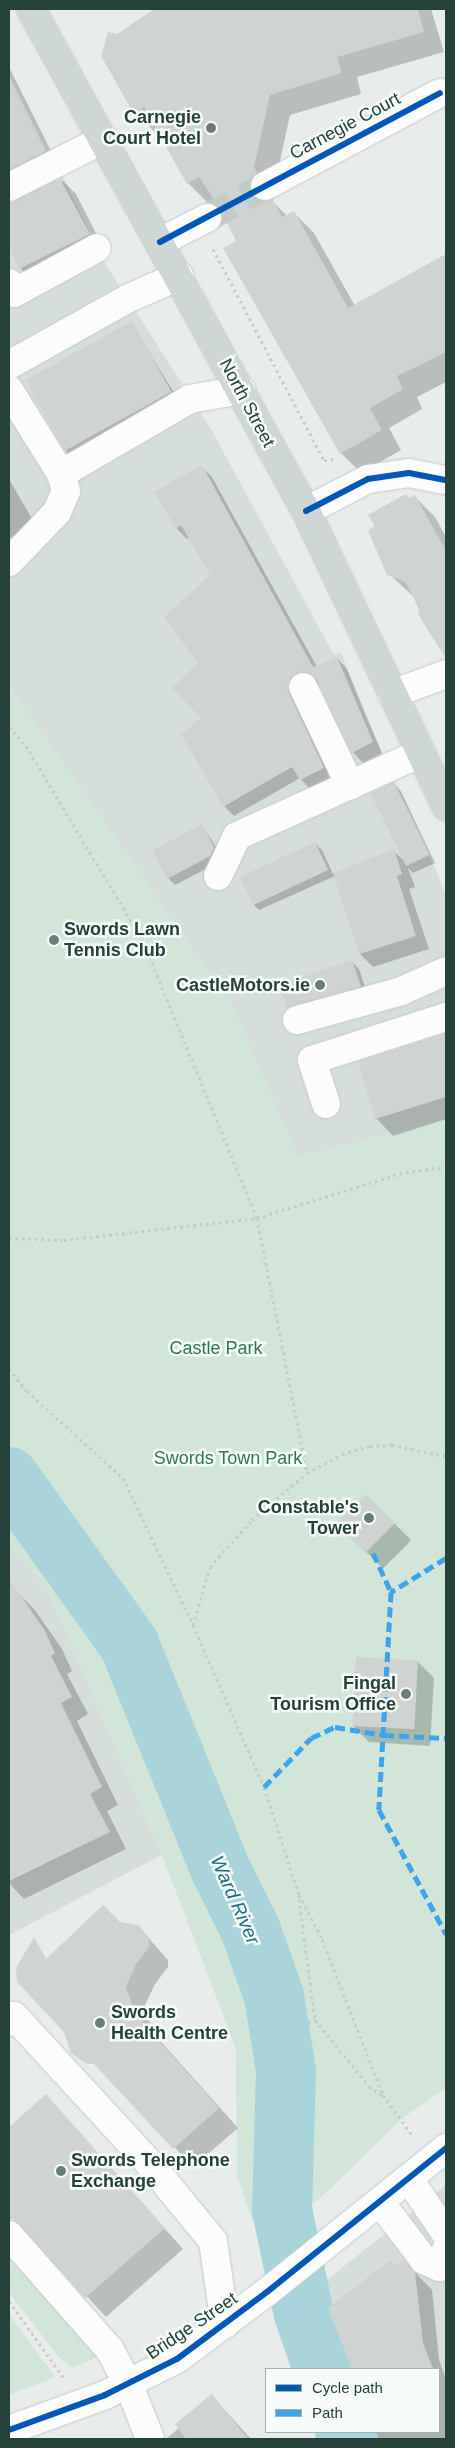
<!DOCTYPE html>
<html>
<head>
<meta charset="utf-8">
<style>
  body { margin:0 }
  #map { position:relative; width:455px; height:2448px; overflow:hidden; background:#e8edeb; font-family:Arial,sans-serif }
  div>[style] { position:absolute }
  .built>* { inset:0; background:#d6dedb }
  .green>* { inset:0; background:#d1e6d8 }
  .shadow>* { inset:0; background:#0003; transform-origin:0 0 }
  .river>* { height:60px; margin:-30px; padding:0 30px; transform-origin:30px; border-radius:30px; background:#a9d4db }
  .building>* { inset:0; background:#cfd4d2; transform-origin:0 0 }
  .minor-tunnel>* { height:28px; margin-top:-14px; transform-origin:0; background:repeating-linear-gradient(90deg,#c1cbc8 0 28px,transparent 0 42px) }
  .path>* { height:3px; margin-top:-1.5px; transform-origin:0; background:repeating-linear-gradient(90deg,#c3ccca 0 2.5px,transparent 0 6.5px) }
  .roads { filter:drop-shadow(0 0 1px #c5cac8) drop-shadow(0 0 1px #c5cac8) }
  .minor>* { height:28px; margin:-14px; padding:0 14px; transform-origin:14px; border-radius:14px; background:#fcfcfc }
  .major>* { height:28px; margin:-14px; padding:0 14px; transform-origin:14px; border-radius:14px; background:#cfd7d5 }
  .quiet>* { height:5px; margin-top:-2.5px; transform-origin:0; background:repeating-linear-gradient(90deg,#3ea4ec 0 10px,transparent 0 15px) }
  .cycleway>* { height:6px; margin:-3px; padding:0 3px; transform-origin:3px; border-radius:3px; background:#0057b8 }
  .dots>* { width:14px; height:14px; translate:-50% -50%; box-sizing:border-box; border:2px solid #f7fbf9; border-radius:50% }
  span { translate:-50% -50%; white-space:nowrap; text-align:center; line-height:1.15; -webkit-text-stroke:5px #f7fbf9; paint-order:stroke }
  .poi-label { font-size:18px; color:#24423a; font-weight:700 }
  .right { translate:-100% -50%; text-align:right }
  .left { translate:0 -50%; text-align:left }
  .street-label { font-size:18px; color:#24423a }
  .park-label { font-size:18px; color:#2d7a4b }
  .water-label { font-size:19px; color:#1c6f80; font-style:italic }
  .frame { position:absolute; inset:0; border:10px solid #24423a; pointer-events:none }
  .legend { position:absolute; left:265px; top:2368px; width:175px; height:65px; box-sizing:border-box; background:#f7fbf9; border:1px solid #a3b1ad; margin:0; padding:6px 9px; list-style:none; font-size:15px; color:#24423a }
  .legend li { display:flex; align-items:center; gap:10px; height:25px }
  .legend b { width:25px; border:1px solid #a3b1ad }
</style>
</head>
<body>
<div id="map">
  <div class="built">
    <i style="clip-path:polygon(56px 162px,103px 260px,211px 429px,334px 655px,341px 652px,365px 716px,439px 877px,446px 897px,446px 1120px,298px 1157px,232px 1006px,9px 685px,9px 174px)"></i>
    <i style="clip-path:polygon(9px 1544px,47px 1588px,162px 1855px,9px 1935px)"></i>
    <i style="clip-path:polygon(446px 2185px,446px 2439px,372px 2439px,369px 2432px,439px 2432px,439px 2369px,344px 2369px,313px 2291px)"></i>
  </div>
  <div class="green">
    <i style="clip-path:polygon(9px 685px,234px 1007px,298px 1157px,446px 1120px,446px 2088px,400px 2120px,325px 2194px,278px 2230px,252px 2219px,237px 2175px,236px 2049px,162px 1855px,47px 1588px,9px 1544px)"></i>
    <i style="clip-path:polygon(9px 2253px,101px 2355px,73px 2368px,62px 2361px,9px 2293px)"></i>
    <i style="clip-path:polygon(9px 2314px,55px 2377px,9px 2395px)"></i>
  </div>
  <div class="shadow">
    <i style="clip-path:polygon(156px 9px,431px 9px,444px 52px,357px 77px,361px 94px,290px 115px,274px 188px,277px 194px,272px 201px,287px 216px,293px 212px,314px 233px,355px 306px,446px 256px,446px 382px,417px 397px,422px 409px,389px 428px,401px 450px,361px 473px,341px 453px,222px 210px,215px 199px,208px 203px,188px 183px,159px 131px,156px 133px,135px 113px,117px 36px)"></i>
    <i style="clip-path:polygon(9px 67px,56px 161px,9px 183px)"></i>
    <i style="clip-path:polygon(63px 181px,76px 194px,103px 247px,33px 281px,20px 268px,9px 245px,9px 207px)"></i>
    <i style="clip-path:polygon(131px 323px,178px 399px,73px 458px,66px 451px)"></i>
    <i style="clip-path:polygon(202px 467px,212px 477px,317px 667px,337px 658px,347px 669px,382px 753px,363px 763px,353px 752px,320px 684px,307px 683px,334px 778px,311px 790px,300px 778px,234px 816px,224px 806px,203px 719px,200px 663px,212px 575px,190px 537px,187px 539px,177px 529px,156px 492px)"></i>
    <i style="clip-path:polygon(9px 479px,35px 524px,9px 539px)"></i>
    <i style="clip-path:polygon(415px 497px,435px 517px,446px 537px,446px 646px,427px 626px,413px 596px,389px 574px,410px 499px)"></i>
    <i style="clip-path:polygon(394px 784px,401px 791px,435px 863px,413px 873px,408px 868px,415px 887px,409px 889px,429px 949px,373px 967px,360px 954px,335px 876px,259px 910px,252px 903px,315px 843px,322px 850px,333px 874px,394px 851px,403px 860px)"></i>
    <i style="clip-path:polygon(202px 825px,221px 855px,217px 863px,175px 885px,168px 878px)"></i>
    <i style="clip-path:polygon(352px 962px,359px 969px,367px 993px,295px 1015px,288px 1008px)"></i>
    <i style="clip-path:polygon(446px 1034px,446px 1119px,393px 1136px,376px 1118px,359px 1063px)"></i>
    <i style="left:366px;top:1495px;width:64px;height:40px;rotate:45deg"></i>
    <i style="clip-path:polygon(17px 1592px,34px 1609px,62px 1649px,72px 1671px,67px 1674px,88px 1714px,77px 1721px,118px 1805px,107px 1811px,126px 1849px,24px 1899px,9px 1883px,9px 1596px)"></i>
    <i style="clip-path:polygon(417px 1661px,434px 1678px,430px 1746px,369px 1742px,353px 1726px)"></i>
    <i style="clip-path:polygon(119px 1923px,138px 1926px,168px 1960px,168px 1967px,155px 1984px,144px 2007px,155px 2035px,238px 2128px,193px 2167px,83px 2050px)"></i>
    <i style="clip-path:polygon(46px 2095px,183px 2249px,106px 2317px,13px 2217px,9px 2221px,9px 2128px)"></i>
    <i style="clip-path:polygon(404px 2261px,432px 2290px,439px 2360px,446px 2379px,446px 2439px,378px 2439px,375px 2432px,439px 2432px,439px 2369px,352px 2369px,330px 2308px)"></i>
    <i style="clip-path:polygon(212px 2396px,251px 2439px,166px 2439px,179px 2428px)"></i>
  </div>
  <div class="river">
    <i style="left:9px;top:1477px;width:206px;rotate:54.3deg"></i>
    <i style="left:129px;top:1644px;width:240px;rotate:67.9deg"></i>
    <i style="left:219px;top:1866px;width:72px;rotate:63.8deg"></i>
    <i style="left:251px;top:1931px;width:69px;rotate:70.5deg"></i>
    <i style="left:274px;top:1996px;width:75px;rotate:80.8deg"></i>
    <i style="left:286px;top:2070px;width:140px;rotate:91.6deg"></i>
    <i style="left:282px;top:2210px;width:106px;rotate:78.1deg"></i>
    <i style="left:304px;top:2314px;width:58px;rotate:70.9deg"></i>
    <i style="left:345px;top:2432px;width:8px;rotate:67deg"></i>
  </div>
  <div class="building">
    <i style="clip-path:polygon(154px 9px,418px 9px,424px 32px,337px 57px,342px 73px,270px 95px,254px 167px,257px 173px,249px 185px,256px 199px,273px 200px,282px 217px,294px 211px,348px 308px,446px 254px,446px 352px,397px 376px,403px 389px,370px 408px,382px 430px,340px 454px,223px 248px,236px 241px,221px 210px,199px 177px,187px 184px,144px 107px,134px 114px,101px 56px,108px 32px,117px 34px)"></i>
    <i style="clip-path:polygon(9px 76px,46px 151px,9px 170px)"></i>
    <i style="clip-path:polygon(60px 179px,90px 234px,19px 269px,9px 248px,9px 203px)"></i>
    <i style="left:132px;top:321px;width:81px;height:122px;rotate:61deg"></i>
    <i style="clip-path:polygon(202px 465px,313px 667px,337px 657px,373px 742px,352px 753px,317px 680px,305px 672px,297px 673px,290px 679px,289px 693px,324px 768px,300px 780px,292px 767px,223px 807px,181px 734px,201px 718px,172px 688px,198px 663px,164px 617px,210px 575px,181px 525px,176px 529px,154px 492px)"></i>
    <i style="clip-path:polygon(406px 494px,409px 498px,415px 495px,446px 551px,446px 659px,418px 614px,419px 607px,405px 582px,387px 575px,368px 530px,375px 526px,368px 515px)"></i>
    <i style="left:394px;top:782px;width:81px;height:26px;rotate:64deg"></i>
    <i style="clip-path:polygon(202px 824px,214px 847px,210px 856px,167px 879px,152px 850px)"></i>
    <i style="left:315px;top:842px;width:31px;height:83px;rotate:65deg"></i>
    <i style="clip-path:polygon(394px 849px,402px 874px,397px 876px,416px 936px,359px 954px,333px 873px)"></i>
    <i style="left:352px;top:960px;width:28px;height:77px;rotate:71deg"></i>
    <i style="clip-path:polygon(446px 1033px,446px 1097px,375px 1119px,358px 1062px)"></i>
    <i style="left:366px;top:1494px;width:41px;height:42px;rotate:45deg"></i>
    <i style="clip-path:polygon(9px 1578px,45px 1631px,55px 1653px,51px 1656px,72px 1697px,61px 1703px,102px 1787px,90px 1794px,110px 1832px,9px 1881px)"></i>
    <i style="left:356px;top:1657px;width:62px;height:69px;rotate:3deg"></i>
    <i style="clip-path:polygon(103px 1905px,120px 1922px,139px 1925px,149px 1939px,149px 1947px,136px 1964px,126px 1987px,136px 2015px,219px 2108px,173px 2149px,94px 2064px,85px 2063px,71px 2053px,64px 2032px,17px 1982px,16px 1968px,34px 1937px,46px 1959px)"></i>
    <i style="clip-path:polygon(46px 2094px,165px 2228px,85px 2298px,9px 2215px,9px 2127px)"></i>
    <i style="clip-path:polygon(390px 2260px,395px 2266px,404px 2260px,415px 2272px,423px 2343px,433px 2369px,352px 2369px,328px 2308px)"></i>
    <i style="clip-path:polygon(212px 2394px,248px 2439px,186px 2439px,175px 2424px)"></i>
  </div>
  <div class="minor-tunnel">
    <i style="left:207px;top:218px;width:66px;rotate:-28.9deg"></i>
  </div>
  <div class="path">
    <i style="left:213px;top:249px;width:238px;rotate:62.3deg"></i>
    <i style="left:324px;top:460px;width:13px;rotate:-4deg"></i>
    <i style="left:9px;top:727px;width:25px;rotate:48deg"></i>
    <i style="left:26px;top:746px;width:225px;rotate:59deg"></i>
    <i style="left:142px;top:939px;width:302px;rotate:67.6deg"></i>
    <i style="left:257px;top:1218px;width:156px;rotate:-17.2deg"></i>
    <i style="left:406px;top:1172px;width:40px;rotate:-7.1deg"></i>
    <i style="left:9px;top:1238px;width:55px;rotate:2.1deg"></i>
    <i style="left:64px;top:1240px;width:194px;rotate:-6.5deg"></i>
    <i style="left:257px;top:1218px;width:260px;rotate:78.9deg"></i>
    <i style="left:9px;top:1369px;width:28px;rotate:51deg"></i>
    <i style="left:27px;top:1391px;width:130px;rotate:42.2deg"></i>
    <i style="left:123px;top:1478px;width:163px;rotate:64.5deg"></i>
    <i style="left:193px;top:1625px;width:177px;rotate:66.3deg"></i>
    <i style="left:264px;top:1787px;width:114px;rotate:72deg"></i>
    <i style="left:299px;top:1895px;width:50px;rotate:62.4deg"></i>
    <i style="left:322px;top:1939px;width:168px;rotate:68.6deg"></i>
    <i style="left:383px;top:2095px;width:49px;rotate:54.1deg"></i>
    <i style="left:193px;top:1625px;width:60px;rotate:-73.7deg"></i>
    <i style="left:210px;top:1567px;width:63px;rotate:-48.2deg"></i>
    <i style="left:252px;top:1520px;width:72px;rotate:-40.5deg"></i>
    <i style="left:307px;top:1473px;width:40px;rotate:-28deg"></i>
    <i style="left:342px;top:1454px;width:29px;rotate:-16deg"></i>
    <i style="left:370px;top:1446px;width:22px;rotate:-3deg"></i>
    <i style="left:392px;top:1445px;width:55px;rotate:11.5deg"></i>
    <i style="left:299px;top:1899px;width:122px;rotate:82.5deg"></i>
    <i style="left:252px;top:2038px;width:66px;rotate:-15.9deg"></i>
    <i style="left:315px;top:2020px;width:85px;rotate:50.7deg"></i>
    <i style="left:369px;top:2086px;width:16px;rotate:35deg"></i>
    <i style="left:9px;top:2301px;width:95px;rotate:54.5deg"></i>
  </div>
  <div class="roads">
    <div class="minor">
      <i style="left:265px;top:186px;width:198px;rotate:-28deg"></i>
      <i style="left:9px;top:187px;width:106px;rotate:-26.8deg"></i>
      <i style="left:160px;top:242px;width:53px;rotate:-27.1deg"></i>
      <i style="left:9px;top:283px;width:11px;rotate:63deg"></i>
      <i style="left:14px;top:293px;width:94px;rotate:-28.5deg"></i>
      <i style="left:9px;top:365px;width:135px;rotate:-29.2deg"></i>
      <i style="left:127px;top:299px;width:57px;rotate:-23.9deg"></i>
      <i style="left:9px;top:390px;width:99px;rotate:58.2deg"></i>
      <i style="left:61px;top:474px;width:149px;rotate:-30.2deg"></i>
      <i style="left:190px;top:399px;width:52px;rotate:-10deg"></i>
      <i style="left:306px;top:511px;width:70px;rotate:-27.3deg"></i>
      <i style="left:368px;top:479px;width:41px;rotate:-8.3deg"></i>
      <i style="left:409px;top:473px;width:38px;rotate:11deg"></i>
      <i style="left:9px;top:562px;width:69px;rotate:-46.2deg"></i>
      <i style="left:57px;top:512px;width:23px;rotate:-67deg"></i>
      <i style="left:66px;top:491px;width:18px;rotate:-106deg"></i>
      <i style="left:303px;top:687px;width:109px;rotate:64.4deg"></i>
      <i style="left:392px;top:694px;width:58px;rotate:-20.3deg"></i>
      <i style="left:218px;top:876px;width:44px;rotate:-64.6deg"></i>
      <i style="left:237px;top:836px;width:202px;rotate:-24.3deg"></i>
      <i style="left:297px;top:1020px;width:106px;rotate:-15.4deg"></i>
      <i style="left:399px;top:992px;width:51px;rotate:-24.1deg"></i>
      <i style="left:326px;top:1104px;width:46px;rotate:-107.7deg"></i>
      <i style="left:312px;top:1060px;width:141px;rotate:-17.8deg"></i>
      <i style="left:9px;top:2022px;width:8px;rotate:-50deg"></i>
      <i style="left:14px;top:2016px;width:200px;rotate:47.4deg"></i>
      <i style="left:149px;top:2163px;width:101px;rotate:50.6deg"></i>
      <i style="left:213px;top:2241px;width:84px;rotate:81.8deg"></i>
      <i style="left:409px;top:2179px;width:66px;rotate:56.1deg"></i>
      <i style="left:380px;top:2202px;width:73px;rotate:52.8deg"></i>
      <i style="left:424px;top:2260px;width:17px;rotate:24deg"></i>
      <i style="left:440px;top:2267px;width:18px;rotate:-71deg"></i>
      <i style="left:9px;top:2235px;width:153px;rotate:48.7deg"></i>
      <i style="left:110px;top:2350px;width:40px;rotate:62deg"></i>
      <i style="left:129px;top:2385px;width:58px;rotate:68.7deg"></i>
      <i style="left:9px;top:2430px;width:102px;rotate:-20deg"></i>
      <i style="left:105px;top:2395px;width:80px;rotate:-26.6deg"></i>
      <i style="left:177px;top:2359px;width:112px;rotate:-36.7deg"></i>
      <i style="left:267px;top:2292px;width:230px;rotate:-38.8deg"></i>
    </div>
    <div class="major">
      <i style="left:31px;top:9px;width:572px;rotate:61.29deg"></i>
      <i style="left:306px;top:511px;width:327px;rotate:64.6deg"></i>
    </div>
  </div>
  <div class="quiet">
    <i style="left:373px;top:1553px;width:43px;rotate:65.2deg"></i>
    <i style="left:446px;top:1558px;width:65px;rotate:148.3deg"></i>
    <i style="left:391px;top:1592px;width:218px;rotate:93.2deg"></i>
    <i style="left:379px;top:1810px;width:141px;rotate:61.6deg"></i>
    <i style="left:264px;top:1787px;width:68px;rotate:-46.2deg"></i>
    <i style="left:311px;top:1738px;width:26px;rotate:-25deg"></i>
    <i style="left:335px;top:1727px;width:50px;rotate:9.3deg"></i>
    <i style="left:384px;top:1735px;width:62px;rotate:2.8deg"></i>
  </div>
  <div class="cycleway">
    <i style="left:160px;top:242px;width:317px;rotate:-28deg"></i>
    <i style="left:306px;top:511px;width:70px;rotate:-27.3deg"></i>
    <i style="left:368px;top:479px;width:41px;rotate:-8.3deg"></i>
    <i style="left:409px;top:473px;width:38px;rotate:11deg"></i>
    <i style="left:9px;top:2430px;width:102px;rotate:-20deg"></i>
    <i style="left:105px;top:2395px;width:80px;rotate:-26.6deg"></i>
    <i style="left:177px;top:2359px;width:112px;rotate:-36.7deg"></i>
    <i style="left:267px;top:2292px;width:230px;rotate:-38.8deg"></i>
  </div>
  <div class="dots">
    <i style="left:211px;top:128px;background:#697e78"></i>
    <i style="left:54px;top:940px;background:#697e78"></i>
    <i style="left:320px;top:985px;background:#697e78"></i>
    <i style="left:369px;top:1518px;background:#697e78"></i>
    <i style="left:406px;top:1694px;background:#697e78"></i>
    <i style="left:100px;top:2023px;background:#697e78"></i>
    <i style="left:61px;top:2171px;background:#697e78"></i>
  </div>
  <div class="poi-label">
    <span class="right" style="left:201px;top:128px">Carnegie<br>Court Hotel</span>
    <span class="left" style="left:64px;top:940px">Swords Lawn<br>Tennis Club</span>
    <span class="right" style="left:310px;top:985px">CastleMotors.ie</span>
    <span class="right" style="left:359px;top:1518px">Constable's<br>Tower</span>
    <span class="right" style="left:396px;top:1694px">Fingal<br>Tourism Office</span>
    <span class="left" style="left:111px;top:2023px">Swords<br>Health Centre</span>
    <span class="left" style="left:71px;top:2171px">Swords Telephone<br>Exchange</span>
  </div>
  <div class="street-label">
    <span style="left:345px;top:126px;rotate:-28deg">Carnegie Court</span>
    <span style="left:247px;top:403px;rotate:62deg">North Street</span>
    <span style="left:192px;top:2326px;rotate:-34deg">Bridge Street</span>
  </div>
  <div class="park-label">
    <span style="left:216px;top:1348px">Castle Park</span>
    <span style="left:228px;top:1458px">Swords Town Park</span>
  </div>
  <div class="water-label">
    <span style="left:235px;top:1900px;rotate:66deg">Ward River</span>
  </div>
  <div class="frame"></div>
  <ul class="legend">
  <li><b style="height:6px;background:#0057b8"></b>Cycle path</li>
  <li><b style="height:6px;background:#3ea4ec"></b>Path</li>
  </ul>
</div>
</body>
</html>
